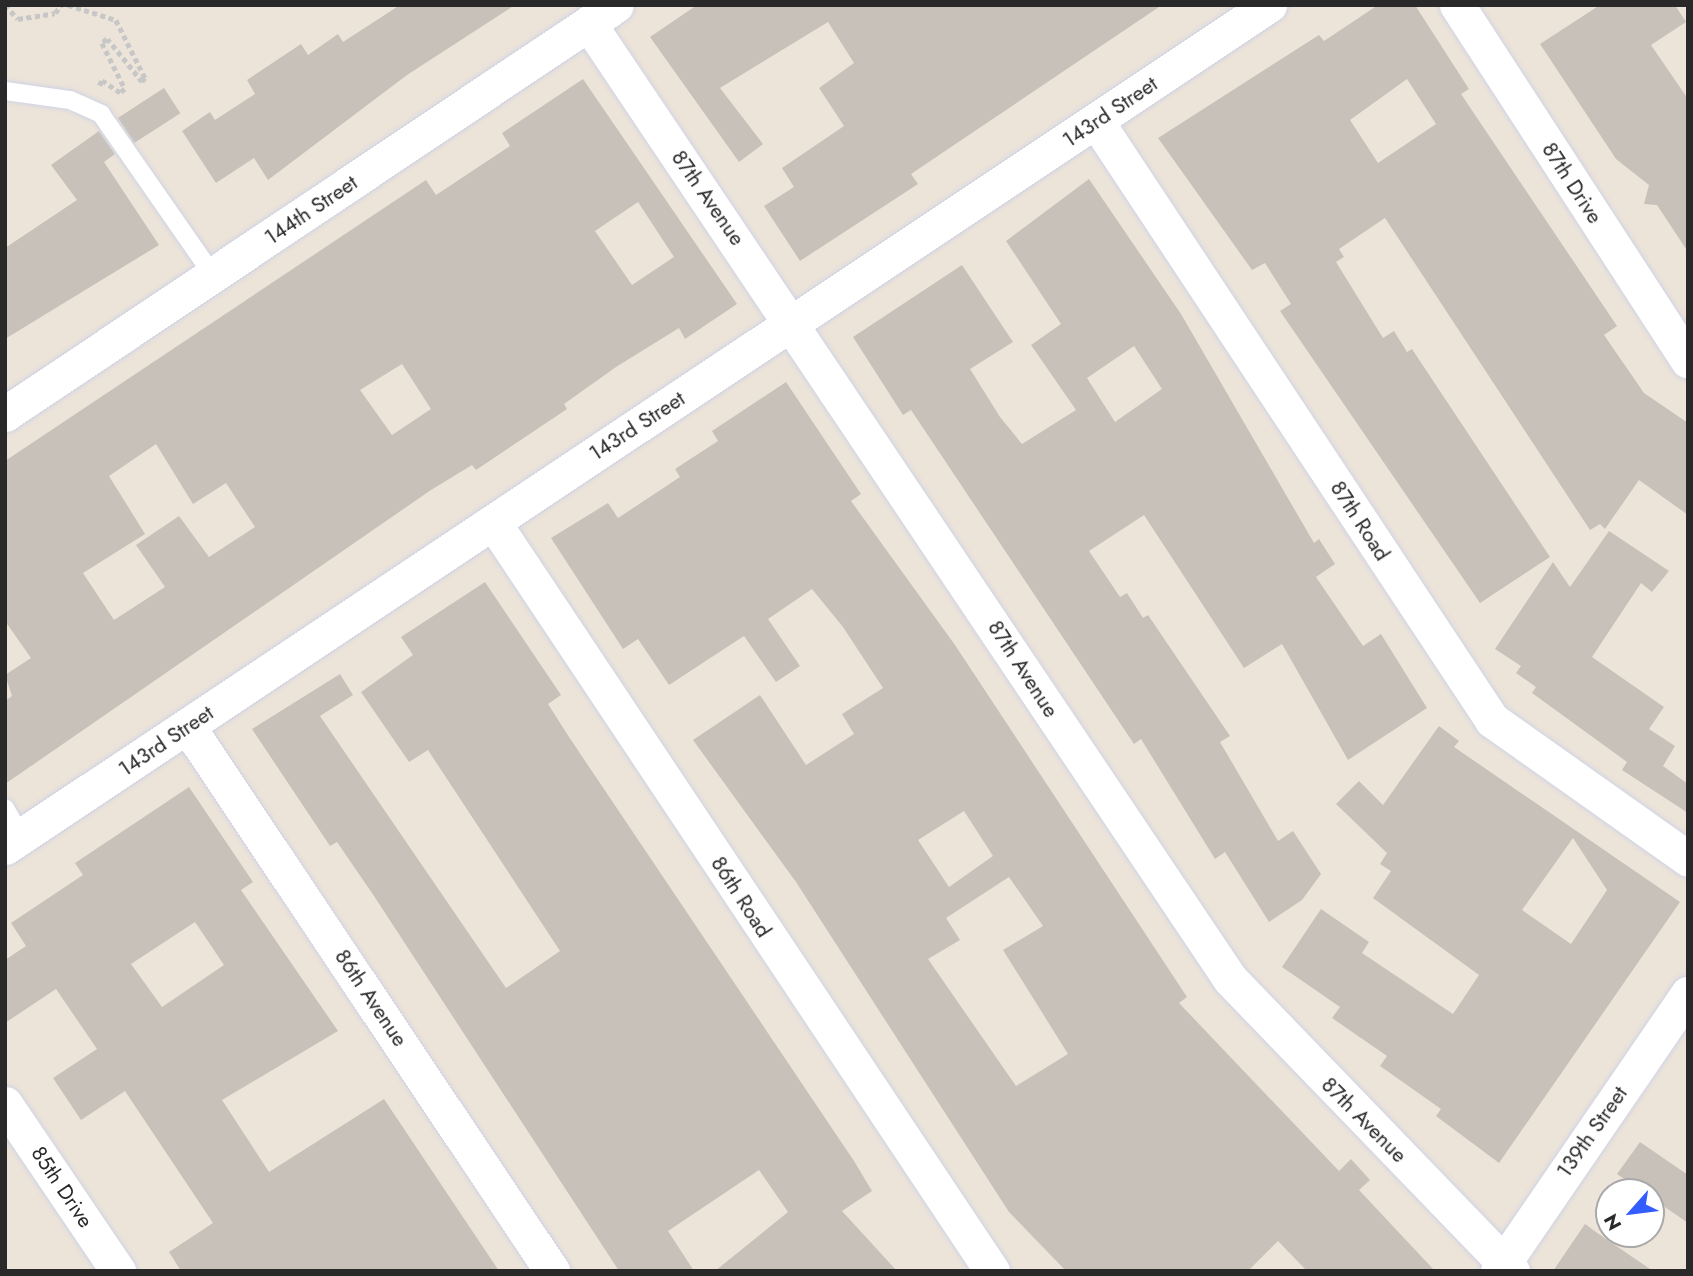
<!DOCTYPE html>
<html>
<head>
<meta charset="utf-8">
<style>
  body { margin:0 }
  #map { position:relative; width:1693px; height:1276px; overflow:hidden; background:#ede4d9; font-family:Jost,sans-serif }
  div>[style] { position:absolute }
  .building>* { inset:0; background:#c8c1b9; transform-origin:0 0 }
  .path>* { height:4.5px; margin-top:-2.25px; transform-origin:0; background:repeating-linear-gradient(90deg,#c7c7c7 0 5px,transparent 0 8.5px) }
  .roads { filter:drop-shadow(0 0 2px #cfd3e4) drop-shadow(0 0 2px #cfd3e4) }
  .lane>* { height:18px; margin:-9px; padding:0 9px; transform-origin:9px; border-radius:9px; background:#fff }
  .street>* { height:35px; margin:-17.5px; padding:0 17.5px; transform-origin:17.5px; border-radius:17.5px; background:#fff }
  span { translate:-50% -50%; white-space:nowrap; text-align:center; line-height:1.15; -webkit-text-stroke:5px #fff; paint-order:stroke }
  .street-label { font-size:21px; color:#292929 }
  .frame { position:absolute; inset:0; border:7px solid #292929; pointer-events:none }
  .north { position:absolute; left:1595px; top:1178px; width:70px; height:70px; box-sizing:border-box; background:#fff; border:2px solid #a9a9a9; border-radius:50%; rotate:242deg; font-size:19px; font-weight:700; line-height:28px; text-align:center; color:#292929 }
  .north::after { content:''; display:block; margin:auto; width:24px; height:32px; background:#345dff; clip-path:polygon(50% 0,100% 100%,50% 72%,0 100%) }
</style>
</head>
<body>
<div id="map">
  <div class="building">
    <i style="clip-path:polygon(400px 5px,515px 5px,407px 75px,268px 180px,254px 158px,216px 183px,182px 131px,210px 112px,215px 120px,255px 94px,247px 80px,301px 44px,308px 55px,338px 34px,343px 42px)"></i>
    <i style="clip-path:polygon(697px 5px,1162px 5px,911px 174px,918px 184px,800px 261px,764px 206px,794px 187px,782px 168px,844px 126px,819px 88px,854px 63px,828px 22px,720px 88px,763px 144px,739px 162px,650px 37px)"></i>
    <i style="clip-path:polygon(evenodd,1378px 5px,1415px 5px,1469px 89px,1461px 94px,1617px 326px,1604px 335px,1644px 393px,1688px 423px,1688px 515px,1639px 480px,1605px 529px,1600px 524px,1590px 530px,1385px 218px,1339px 249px,1344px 257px,1336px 262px,1383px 338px,1394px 331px,1407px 352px,1412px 349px,1550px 557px,1480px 603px,1280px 311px,1291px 304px,1265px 263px,1252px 270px,1158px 138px,1319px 35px,1324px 41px,1378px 5px,1407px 79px,1436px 124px,1378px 163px,1350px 120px,1407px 79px)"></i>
    <i style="clip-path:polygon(1600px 5px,1675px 5px,1686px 22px,1651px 45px,1688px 99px,1688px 252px,1657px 205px,1644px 204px,1649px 185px,1616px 159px,1540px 44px)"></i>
    <i style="clip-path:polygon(evenodd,583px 79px,737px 304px,685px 339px,679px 328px,616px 367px,564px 404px,567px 409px,476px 470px,472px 465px,431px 490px,5px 784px,5px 701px,12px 696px,5px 675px,31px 658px,5px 621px,5px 461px,426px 180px,436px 195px,510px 146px,502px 133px,583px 79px,638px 202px,674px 257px,632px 285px,595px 231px,638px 202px,583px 79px,402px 364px,431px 409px,392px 435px,360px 390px,402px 364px,583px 79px,156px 444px,193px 504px,226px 483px,255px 527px,209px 557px,179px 516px,136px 545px,165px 587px,114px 620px,83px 573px,145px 534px,109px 476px,156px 444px)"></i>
    <i style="left:164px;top:88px;width:30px;height:55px;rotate:57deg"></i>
    <i style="clip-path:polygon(99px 131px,115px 154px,104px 162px,159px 245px,5px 339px,5px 248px,77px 200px,51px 165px)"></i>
    <i style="clip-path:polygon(evenodd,1089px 179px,1181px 314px,1314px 543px,1319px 539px,1335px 564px,1316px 577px,1363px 646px,1381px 634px,1427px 708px,1348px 760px,1282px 644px,1244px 668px,1144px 515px,1089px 551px,1120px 597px,1127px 593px,1143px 618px,1148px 615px,1230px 736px,1220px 742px,1278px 841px,1293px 831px,1321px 874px,1302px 900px,1269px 922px,1225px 852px,1215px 859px,1141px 739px,1134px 744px,911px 410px,903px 415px,853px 337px,962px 265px,1013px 342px,970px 369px,1000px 417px,1022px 444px,1076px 410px,1031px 345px,1061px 324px,1006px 241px,1089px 179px,1134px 346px,1162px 389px,1115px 422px,1087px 378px,1134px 346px)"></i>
    <i style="clip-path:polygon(evenodd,786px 382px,861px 494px,851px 501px,955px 645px,1187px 997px,1179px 1003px,1339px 1171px,1351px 1159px,1370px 1180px,1359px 1190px,1435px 1271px,1307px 1271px,1278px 1241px,1248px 1271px,1066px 1271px,1009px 1212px,796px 882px,693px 740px,760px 695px,806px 765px,854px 734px,842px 714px,883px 688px,843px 627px,812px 589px,768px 619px,800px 666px,776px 682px,744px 636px,669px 685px,638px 639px,623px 649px,551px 538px,608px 503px,618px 518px,680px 477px,675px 469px,718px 441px,712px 431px,786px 382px,964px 811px,993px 856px,949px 887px,918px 840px,964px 811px,786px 382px,1009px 877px,1043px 926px,1003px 950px,1068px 1054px,1016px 1086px,928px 959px,960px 940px,946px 918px,1009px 877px)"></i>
    <i style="clip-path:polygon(1609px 531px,1669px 571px,1652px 592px,1641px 583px,1592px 657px,1664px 707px,1649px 729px,1675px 746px,1663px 766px,1688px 784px,1688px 813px,1622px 770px,1627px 762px,1532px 693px,1536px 687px,1516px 673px,1521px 666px,1495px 649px,1553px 562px,1570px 587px)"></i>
    <i style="clip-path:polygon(485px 582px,561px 695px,548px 704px,569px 737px,854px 1161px,872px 1191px,842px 1211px,897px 1271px,715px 1271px,788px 1212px,759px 1170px,668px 1231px,694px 1271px,619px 1271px,374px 896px,337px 842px,330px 846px,252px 729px,340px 674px,353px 695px,320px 716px,506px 988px,560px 951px,428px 750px,409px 762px,361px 692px,413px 655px,401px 637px)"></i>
    <i style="clip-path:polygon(evenodd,1439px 726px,1459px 741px,1454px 747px,1680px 902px,1499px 1163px,1436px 1116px,1441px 1109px,1380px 1066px,1387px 1056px,1332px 1018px,1340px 1007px,1282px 967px,1321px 909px,1369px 942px,1362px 953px,1453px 1014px,1479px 975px,1373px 898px,1391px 871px,1380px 864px,1387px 853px,1336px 804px,1359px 781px,1383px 805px,1439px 726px,1573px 838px,1607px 890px,1571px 944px,1522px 910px,1573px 838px)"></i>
    <i style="clip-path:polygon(evenodd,189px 787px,253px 882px,241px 890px,338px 1031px,222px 1100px,269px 1172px,384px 1099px,499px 1271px,181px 1271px,169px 1252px,213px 1223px,125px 1091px,81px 1120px,53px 1078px,97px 1049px,56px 989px,5px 1023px,5px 960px,26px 946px,11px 923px,83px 875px,75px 863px,189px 787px,195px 922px,224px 965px,162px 1007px,131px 964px,195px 922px)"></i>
    <i style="clip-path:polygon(1640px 1142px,1688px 1175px,1688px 1223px,1617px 1174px)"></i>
    <i style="clip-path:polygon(1585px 1224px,1603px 1237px,1653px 1271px,1553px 1271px)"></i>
  </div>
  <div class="path">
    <i style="left:5px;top:5px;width:19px;rotate:47deg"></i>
    <i style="left:18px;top:19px;width:37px;rotate:-9deg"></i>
    <i style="left:55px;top:13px;width:10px;rotate:-53deg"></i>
    <i style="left:68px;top:5px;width:50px;rotate:17.4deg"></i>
    <i style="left:116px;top:20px;width:65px;rotate:63.4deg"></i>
    <i style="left:145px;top:78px;width:5px;rotate:127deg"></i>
    <i style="left:142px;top:82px;width:55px;rotate:-129.1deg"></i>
    <i style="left:107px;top:39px;width:6px;rotate:141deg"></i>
    <i style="left:102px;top:43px;width:51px;rotate:63.4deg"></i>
    <i style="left:125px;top:89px;width:6px;rotate:141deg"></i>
    <i style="left:120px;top:93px;width:22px;rotate:-146deg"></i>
    <i style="left:102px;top:81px;width:7px;rotate:117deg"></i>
  </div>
  <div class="roads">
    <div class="lane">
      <i style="left:5px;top:91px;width:66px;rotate:7.9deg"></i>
      <i style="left:70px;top:100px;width:34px;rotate:24deg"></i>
      <i style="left:101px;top:114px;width:196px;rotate:55.2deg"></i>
      <i style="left:5px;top:808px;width:32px;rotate:60deg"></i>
    </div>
    <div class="street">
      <i style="left:1457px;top:5px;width:424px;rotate:57deg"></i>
      <i style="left:589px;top:24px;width:1150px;rotate:56.13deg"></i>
      <i style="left:1230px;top:979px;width:406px;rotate:46deg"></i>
      <i style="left:1096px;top:121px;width:718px;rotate:56.53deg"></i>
      <i style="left:1492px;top:720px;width:240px;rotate:35.3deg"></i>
      <i style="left:5px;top:414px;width:735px;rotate:-33.8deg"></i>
      <i style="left:493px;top:522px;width:900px;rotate:56.33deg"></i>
      <i style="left:188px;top:727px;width:655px;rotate:56.21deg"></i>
      <i style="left:5px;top:847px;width:1519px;rotate:-33.67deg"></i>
      <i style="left:5px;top:1104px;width:202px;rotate:55.9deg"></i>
      <i style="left:1498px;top:1271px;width:336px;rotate:-55.6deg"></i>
    </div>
  </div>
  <div class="street-label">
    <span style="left:1110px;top:112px;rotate:-34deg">143rd Street</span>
    <span style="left:1572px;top:183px;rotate:57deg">87th Drive</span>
    <span style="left:708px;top:198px;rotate:55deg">87th Avenue</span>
    <span style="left:311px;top:210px;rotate:-34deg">144th Street</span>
    <span style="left:637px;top:426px;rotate:-33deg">143rd Street</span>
    <span style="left:1360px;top:521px;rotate:57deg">87th Road</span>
    <span style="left:1023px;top:669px;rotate:57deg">87th Avenue</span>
    <span style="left:166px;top:741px;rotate:-34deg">143rd Street</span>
    <span style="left:741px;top:897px;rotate:57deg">86th Road</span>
    <span style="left:371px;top:998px;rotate:56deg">86th Avenue</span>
    <span style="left:1364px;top:1120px;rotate:45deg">87th Avenue</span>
    <span style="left:1592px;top:1132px;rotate:-55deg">139th Street</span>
    <span style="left:62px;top:1187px;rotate:56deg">85th Drive</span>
  </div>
  <div class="frame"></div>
  <div class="north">N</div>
</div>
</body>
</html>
